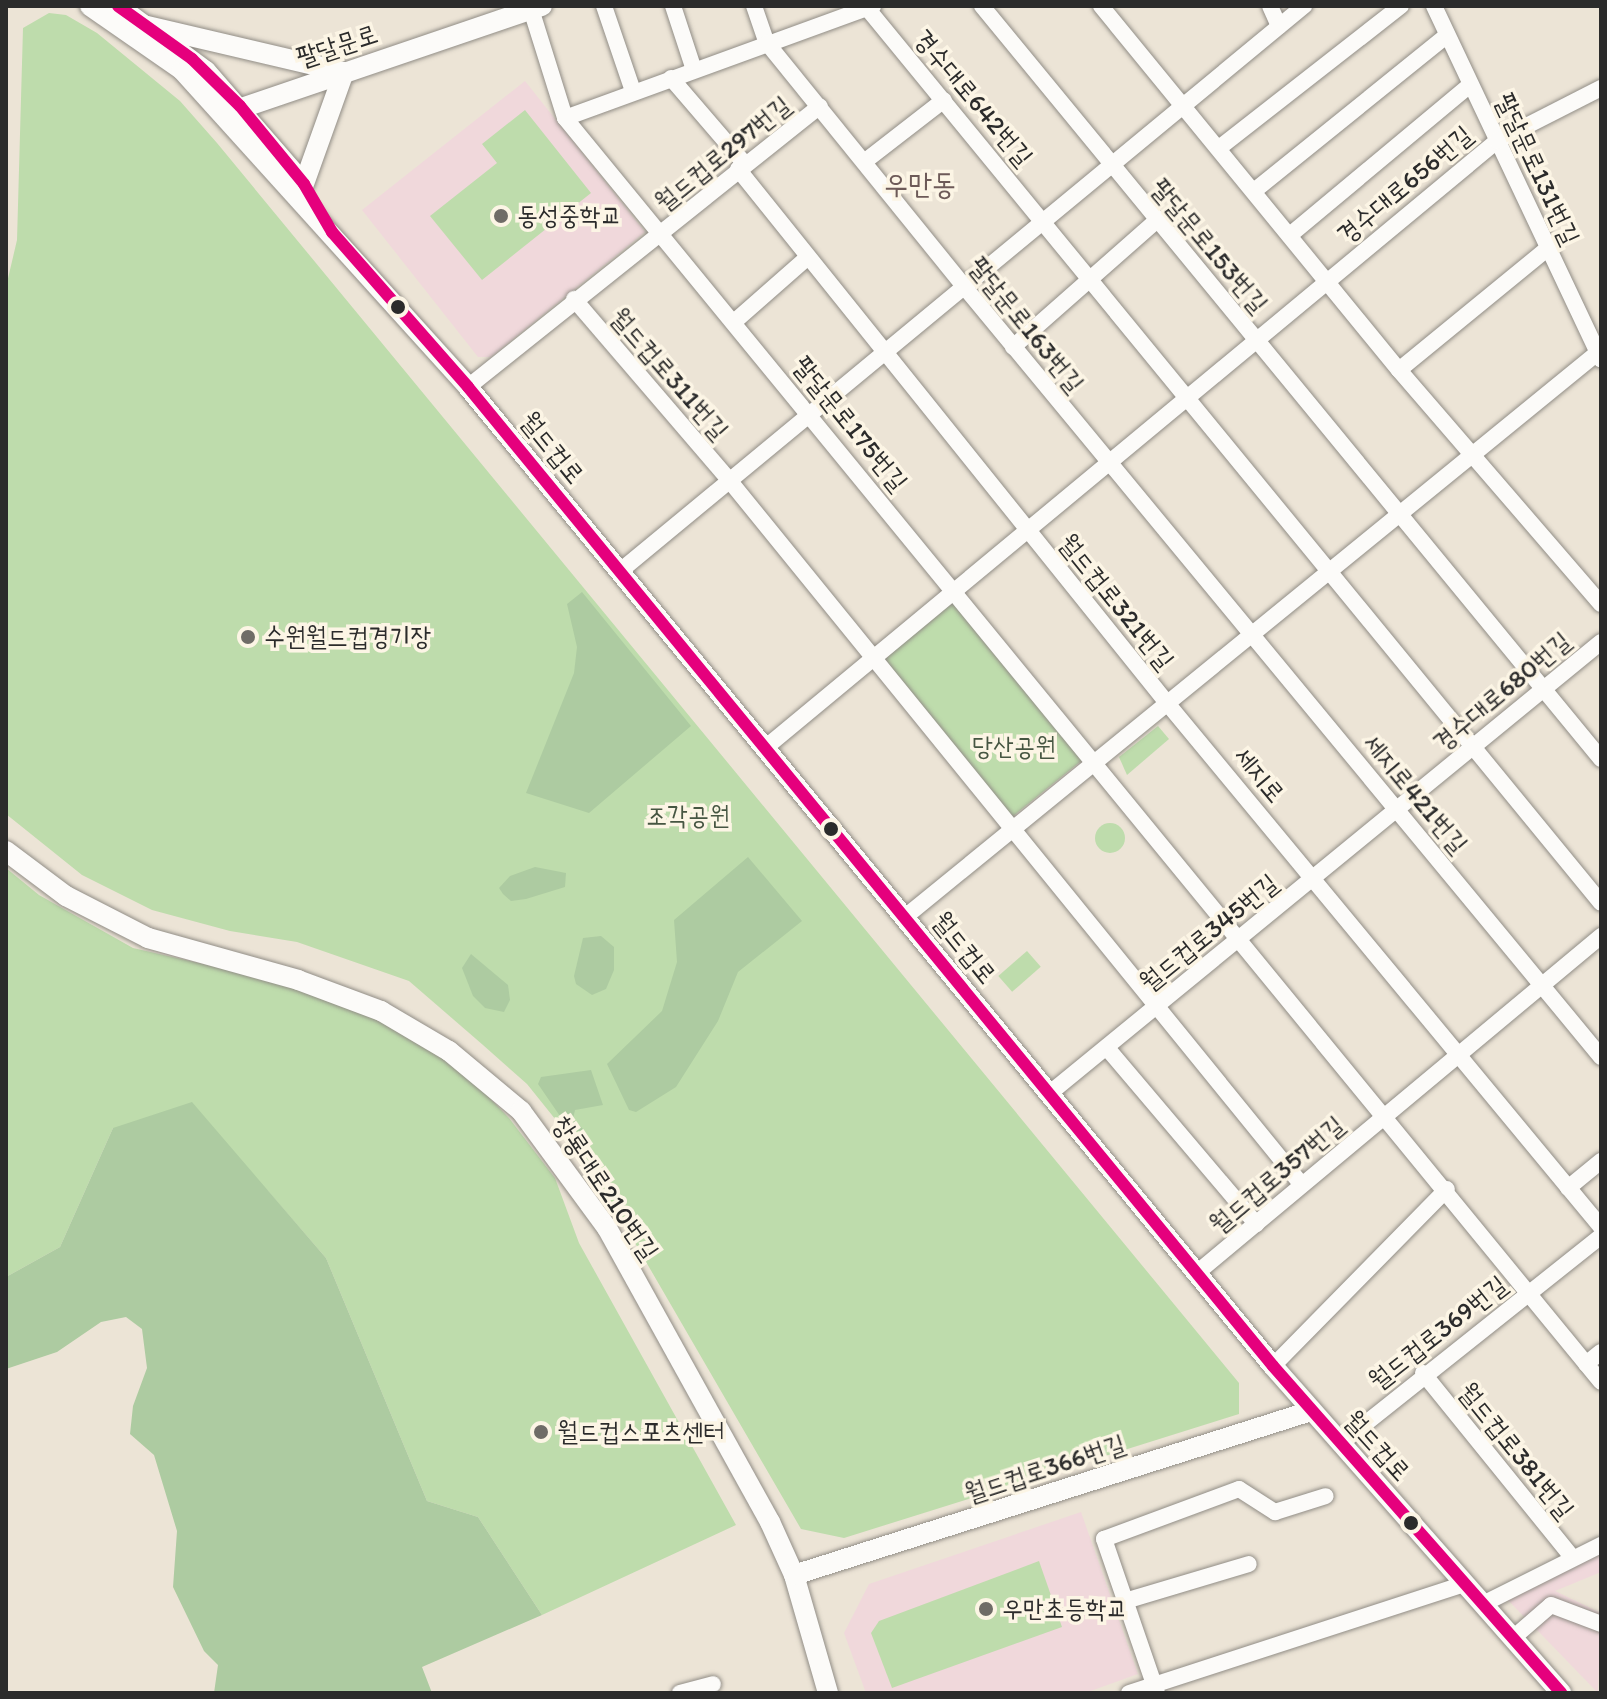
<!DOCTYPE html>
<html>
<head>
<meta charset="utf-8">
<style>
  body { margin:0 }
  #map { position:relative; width:1607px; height:1699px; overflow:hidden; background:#ece4d6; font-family:Itim,"Poor Story",sans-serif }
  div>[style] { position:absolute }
  .built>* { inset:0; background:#f0d8db }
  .green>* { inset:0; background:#bedcac; transform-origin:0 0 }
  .round { border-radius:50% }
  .forest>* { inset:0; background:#adcba1 }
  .roads { filter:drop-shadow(0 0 2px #918d86) drop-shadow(0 0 2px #918d86) }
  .minor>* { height:16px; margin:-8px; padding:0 8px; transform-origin:8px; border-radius:8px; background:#fcfbf9 }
  .tertiary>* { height:20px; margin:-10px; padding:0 10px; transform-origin:10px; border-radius:10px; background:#fcfbf9 }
  .bus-1>* { height:12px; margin:-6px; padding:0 6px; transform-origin:6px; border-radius:6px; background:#e5007d }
  .dots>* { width:22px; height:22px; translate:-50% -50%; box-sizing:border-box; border:4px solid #fcf5e5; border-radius:50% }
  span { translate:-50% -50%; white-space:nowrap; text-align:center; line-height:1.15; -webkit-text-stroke:7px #fcf5e5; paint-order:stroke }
  .street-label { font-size:26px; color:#2b2b2b }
  .poi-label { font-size:26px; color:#2b2b2b }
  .left { translate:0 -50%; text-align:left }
  .park-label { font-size:26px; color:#465642 }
  .quarter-label { font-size:30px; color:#6d5a58 }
  .frame { position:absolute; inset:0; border:8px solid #2b2b2b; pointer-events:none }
</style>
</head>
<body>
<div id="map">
  <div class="built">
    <i style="clip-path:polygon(525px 81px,645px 232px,491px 357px,478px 357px,362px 210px)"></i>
    <i style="clip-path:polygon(1081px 1512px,1138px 1674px,1085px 1693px,866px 1693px,844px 1633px,869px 1584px)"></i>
    <i style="clip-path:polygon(1601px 1552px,1601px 1572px,1555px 1591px,1601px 1613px,1598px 1693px,1506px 1598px)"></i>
  </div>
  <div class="green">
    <i style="clip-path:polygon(49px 13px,66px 15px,97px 33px,180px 101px,217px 143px,1239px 1383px,1239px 1414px,844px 1538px,801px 1529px,584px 1155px,527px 1084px,483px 1045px,409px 981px,297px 942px,230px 931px,152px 910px,82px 875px,6px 814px,6px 287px,17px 240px,23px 28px)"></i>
    <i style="clip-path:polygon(525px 110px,591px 193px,482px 280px,430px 216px,497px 163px,482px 144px)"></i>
    <i style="left:953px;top:601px;width:205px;height:90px;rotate:51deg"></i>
    <i style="clip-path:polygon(1158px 726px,1169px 739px,1127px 775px,1119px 757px)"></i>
    <i class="round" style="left:1095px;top:823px;width:30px;height:30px"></i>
    <i style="clip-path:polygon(6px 868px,39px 895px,133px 948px,309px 988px,372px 1011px,456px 1063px,509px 1118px,555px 1178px,579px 1243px,736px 1525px,542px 1615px,478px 1517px,427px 1501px,326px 1258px,268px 1191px,113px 1128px,60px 1247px,6px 1277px)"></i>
    <i style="left:1027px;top:951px;width:21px;height:38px;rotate:49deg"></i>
    <i style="clip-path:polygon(1039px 1561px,1062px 1627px,892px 1688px,871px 1633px,879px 1621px)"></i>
  </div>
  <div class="forest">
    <i style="clip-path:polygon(582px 592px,691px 726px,589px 813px,526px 793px,574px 673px,577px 647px,567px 604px)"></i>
    <i style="clip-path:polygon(748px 857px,802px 921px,738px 972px,718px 1021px,676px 1087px,636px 1112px,629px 1110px,607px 1064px,662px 1011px,677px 962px,674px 920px)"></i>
    <i style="clip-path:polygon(535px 867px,566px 873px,565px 887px,526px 899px,511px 901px,503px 894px,499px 888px,510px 876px)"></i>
    <i style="clip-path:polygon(601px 936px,614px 947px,614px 970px,606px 989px,592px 995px,576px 984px,574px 976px,583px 938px)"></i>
    <i style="clip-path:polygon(471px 954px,508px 985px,510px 1000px,504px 1012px,485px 1008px,473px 996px,462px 968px)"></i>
    <i style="clip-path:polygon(591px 1070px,603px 1105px,575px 1110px,573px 1119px,583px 1129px,579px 1132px,562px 1119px,538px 1084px,541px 1077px)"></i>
    <i style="clip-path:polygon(192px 1102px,326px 1258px,427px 1501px,478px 1517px,542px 1615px,422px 1667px,432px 1693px,214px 1693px,218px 1665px,204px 1651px,173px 1587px,177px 1531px,154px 1455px,130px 1434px,133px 1406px,147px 1368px,142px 1329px,126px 1317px,101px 1322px,57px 1352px,6px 1369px,6px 1277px,60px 1247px,113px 1128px)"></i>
  </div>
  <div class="roads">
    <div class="minor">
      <i style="left:530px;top:6px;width:117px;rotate:72.6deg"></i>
      <i style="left:565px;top:118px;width:1634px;rotate:50.66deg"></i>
      <i style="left:604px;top:6px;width:90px;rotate:71.2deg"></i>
      <i style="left:673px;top:6px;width:67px;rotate:71.8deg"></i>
      <i style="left:754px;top:6px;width:39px;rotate:71deg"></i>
      <i style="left:767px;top:43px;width:310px;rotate:51deg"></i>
      <i style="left:962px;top:284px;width:1003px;rotate:50.42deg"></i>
      <i style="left:982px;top:6px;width:975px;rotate:50.58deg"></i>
      <i style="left:1101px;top:6px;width:470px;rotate:50.7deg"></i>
      <i style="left:1399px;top:370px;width:309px;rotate:49.2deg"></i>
      <i style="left:1270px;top:6px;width:22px;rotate:66deg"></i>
      <i style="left:1434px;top:6px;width:391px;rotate:64.7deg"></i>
      <i style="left:867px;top:8px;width:1157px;rotate:50.64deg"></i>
      <i style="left:671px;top:78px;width:112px;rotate:49.3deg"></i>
      <i style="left:565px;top:118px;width:328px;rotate:-20deg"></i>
      <i style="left:1219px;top:148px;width:231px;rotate:-38deg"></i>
      <i style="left:864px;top:162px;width:101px;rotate:-37.8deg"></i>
      <i style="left:738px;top:169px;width:685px;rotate:51.22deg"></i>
      <i style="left:1167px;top:703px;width:680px;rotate:50.37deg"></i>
      <i style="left:1254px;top:191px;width:248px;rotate:-38.9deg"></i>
      <i style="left:1290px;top:235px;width:234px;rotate:-39.8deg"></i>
      <i style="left:574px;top:299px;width:238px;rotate:49.4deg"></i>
      <i style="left:729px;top:480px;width:908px;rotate:50.9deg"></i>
      <i style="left:734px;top:322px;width:98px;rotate:-41.3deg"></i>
      <i style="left:1013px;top:347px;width:191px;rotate:-41.4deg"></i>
      <i style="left:1399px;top:370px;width:193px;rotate:-39.3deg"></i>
      <i style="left:468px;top:387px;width:450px;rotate:-38.6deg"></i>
      <i style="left:619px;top:572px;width:889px;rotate:-39.57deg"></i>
      <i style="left:765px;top:748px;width:951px;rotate:-39.67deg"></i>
      <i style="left:1497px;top:141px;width:117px;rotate:-27deg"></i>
      <i style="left:905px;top:917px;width:898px;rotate:-39.17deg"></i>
      <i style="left:1107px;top:1048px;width:231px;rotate:49.7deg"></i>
      <i style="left:1050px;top:1093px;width:712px;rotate:-39.3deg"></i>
      <i style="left:1568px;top:1188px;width:43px;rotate:-39.3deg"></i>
      <i style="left:1198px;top:1272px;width:525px;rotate:-39.82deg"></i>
      <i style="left:1586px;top:1364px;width:19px;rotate:-39deg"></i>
      <i style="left:1273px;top:1366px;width:248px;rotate:-45.5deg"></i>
      <i style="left:1423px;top:1373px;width:238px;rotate:51deg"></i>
      <i style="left:1341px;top:1443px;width:332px;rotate:-38.5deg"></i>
      <i style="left:1125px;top:1601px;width:129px;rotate:-16.6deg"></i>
      <i style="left:1483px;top:1604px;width:132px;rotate:-26.6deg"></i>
      <i style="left:1513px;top:1638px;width:50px;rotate:-41deg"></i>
      <i style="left:1551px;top:1605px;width:53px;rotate:20.8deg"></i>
      <i style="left:680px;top:1693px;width:34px;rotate:-15deg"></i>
      <i style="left:1129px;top:1693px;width:353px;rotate:-18deg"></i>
      <i style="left:1157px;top:1693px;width:163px;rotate:-109deg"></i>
      <i style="left:1104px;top:1539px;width:144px;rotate:-20.3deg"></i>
      <i style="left:1239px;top:1489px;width:43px;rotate:32.6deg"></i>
      <i style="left:1275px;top:1512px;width:53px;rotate:-17.4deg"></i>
    </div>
    <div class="tertiary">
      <i style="left:90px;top:6px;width:112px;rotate:34.8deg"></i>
      <i style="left:182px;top:70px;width:427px;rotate:47.9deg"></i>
      <i style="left:468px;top:387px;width:1267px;rotate:50.57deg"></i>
      <i style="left:1273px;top:1366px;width:436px;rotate:48.6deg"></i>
      <i style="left:118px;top:6px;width:109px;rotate:36.5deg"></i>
      <i style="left:206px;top:71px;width:138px;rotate:49.1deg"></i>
      <i style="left:143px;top:25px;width:206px;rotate:13.2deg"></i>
      <i style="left:344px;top:72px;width:119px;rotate:109.7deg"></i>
      <i style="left:224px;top:114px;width:336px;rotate:-18.8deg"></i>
      <i style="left:6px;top:851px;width:75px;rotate:36.9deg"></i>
      <i style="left:66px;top:896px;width:92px;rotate:27.1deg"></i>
      <i style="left:148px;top:938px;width:156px;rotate:15.6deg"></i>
      <i style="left:298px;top:980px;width:89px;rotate:20.5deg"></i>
      <i style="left:381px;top:1011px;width:79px;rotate:30.5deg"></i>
      <i style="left:449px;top:1051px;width:94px;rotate:39.8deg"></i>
      <i style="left:521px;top:1111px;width:145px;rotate:53.7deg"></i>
      <i style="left:607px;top:1228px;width:336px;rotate:61deg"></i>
      <i style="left:770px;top:1522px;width:58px;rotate:65.6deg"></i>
      <i style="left:794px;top:1575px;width:123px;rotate:73.9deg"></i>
      <i style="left:794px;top:1575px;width:542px;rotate:-17.6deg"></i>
    </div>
  </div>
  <div class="bus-1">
    <i style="left:118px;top:6px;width:91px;rotate:35.6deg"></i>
    <i style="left:192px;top:59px;width:67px;rotate:44.4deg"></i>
    <i style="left:240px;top:106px;width:101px;rotate:50.6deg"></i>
    <i style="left:304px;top:184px;width:56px;rotate:59.7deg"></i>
    <i style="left:332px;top:232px;width:206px;rotate:48.7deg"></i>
    <i style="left:468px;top:387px;width:1267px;rotate:50.57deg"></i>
    <i style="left:1273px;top:1366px;width:436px;rotate:48.6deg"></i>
  </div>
  <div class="dots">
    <i style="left:501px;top:216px;background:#6f6c67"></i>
    <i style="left:398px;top:307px;background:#2b2b2b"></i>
    <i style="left:248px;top:637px;background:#6f6c67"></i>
    <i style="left:831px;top:829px;background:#2b2b2b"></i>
    <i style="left:541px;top:1432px;background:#6f6c67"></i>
    <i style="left:1411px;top:1523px;background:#2b2b2b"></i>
    <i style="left:986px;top:1609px;background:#6f6c67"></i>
  </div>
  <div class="street-label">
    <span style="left:337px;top:46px;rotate:-18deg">팔달문로</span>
    <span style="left:973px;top:98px;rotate:50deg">경수대로642번길</span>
    <span style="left:723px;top:154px;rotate:-39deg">월드컵로297번길</span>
    <span style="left:1537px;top:169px;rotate:65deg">팔달문로131번길</span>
    <span style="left:1405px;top:185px;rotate:-40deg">경수대로656번길</span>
    <span style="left:1209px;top:246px;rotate:50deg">팔달문로153번길</span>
    <span style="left:1026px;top:325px;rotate:51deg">팔달문로163번길</span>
    <span style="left:669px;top:374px;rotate:49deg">월드컵로311번길</span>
    <span style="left:850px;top:424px;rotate:51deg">팔달문로175번길</span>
    <span style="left:552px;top:448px;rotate:51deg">월드컵로</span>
    <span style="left:1116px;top:602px;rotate:51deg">월드컵로321번길</span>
    <span style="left:1502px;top:692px;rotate:-40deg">경수대로680번길</span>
    <span style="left:1259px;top:775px;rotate:50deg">세지로</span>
    <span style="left:1415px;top:794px;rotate:50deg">세지로421번길</span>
    <span style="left:1209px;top:933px;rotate:-39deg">월드컵로345번길</span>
    <span style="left:964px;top:948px;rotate:51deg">월드컵로</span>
    <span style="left:1277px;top:1175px;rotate:-40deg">월드컵로357번길</span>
    <span style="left:605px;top:1188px;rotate:56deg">창룡대로210번길</span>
    <span style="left:1438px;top:1333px;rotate:-38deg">월드컵로369번길</span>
    <span style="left:1377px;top:1446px;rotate:48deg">월드컵로</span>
    <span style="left:1516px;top:1451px;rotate:51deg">월드컵로381번길</span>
    <span style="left:1045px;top:1469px;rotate:-18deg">월드컵로366번길</span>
  </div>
  <div class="poi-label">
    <span class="left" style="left:517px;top:216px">동성중학교</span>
    <span class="left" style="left:264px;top:637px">수원월드컵경기장</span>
    <span class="left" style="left:557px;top:1432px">월드컵스포츠센터</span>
    <span class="left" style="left:1002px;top:1609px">우만초등학교</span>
  </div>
  <div class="park-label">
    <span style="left:1014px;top:747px">당산공원</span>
    <span style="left:688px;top:816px">조각공원</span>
  </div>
  <div class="quarter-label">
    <span style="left:920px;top:184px">우만동</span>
  </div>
  <div class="frame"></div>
</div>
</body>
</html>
